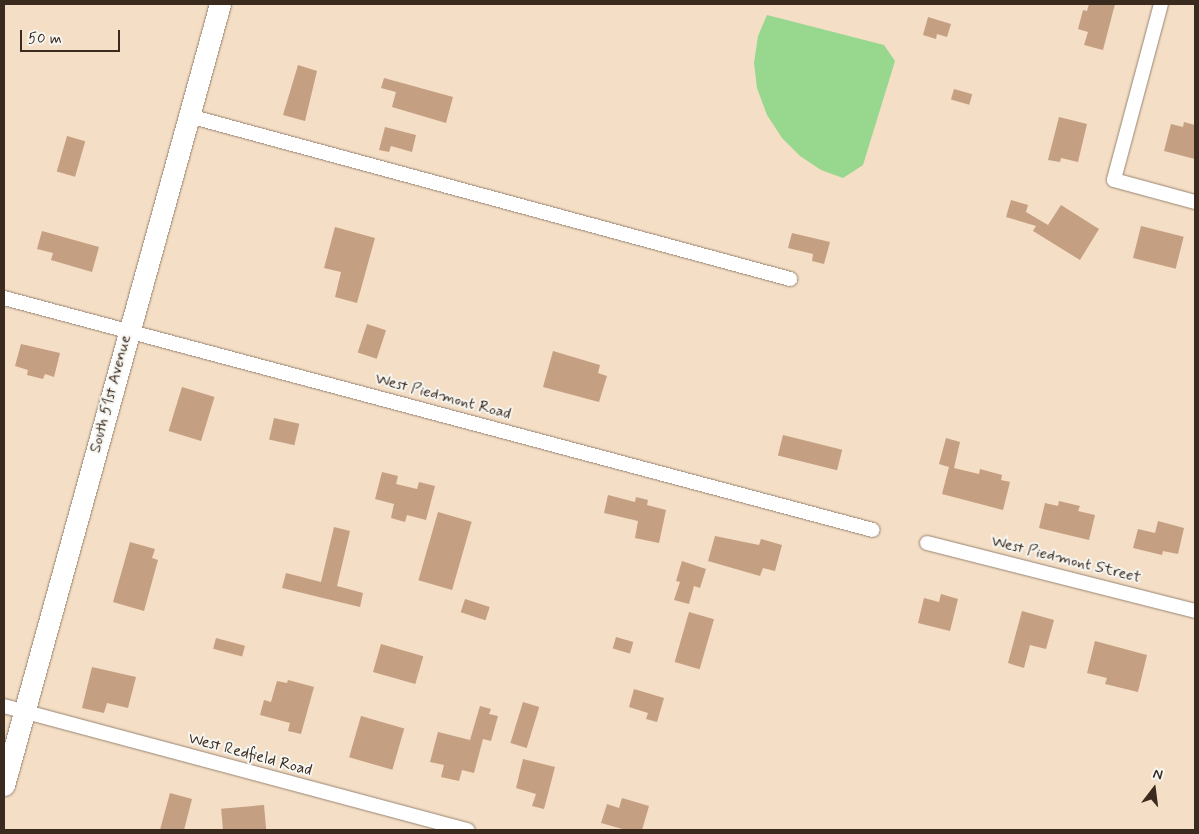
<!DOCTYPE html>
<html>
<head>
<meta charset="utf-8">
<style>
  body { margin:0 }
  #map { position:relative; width:1199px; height:834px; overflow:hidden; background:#f4dec5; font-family:Mynerve,sans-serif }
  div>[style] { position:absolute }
  .green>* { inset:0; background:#97d78e }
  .building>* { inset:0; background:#c59f82; transform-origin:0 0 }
  .roads { filter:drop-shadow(0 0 1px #988472) drop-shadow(0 0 1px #988472) }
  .street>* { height:14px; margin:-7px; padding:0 7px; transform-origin:7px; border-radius:7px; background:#fff }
  .primary>* { height:21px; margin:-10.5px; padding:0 10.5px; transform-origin:10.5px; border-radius:10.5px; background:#fff }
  span { translate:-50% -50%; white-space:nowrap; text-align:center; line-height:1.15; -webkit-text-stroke:4px #f6f6f2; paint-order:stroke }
  .street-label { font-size:16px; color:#3b2a1e }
  .frame { position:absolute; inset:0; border:5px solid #3b2a1e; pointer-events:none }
  .north { position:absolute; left:1129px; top:764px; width:50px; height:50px; -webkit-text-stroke:4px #f6f6f2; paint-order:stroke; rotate:15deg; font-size:14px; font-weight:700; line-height:20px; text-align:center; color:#3b2a1e }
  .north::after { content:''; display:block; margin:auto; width:18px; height:22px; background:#3b2a1e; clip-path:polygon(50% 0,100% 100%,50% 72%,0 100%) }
  .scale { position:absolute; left:20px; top:30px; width:100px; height:22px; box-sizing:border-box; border:2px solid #3b2a1e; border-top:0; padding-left:6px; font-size:15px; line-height:18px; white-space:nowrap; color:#3b2a1e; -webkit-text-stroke:4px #f6f6f2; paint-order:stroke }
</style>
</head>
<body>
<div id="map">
  <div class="green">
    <i style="clip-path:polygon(767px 15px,884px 45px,895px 61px,863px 165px,843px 178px,821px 170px,800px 156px,782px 138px,767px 115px,757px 88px,754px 63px,758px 36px)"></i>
  </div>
  <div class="building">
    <i style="clip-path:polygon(1089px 4px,1115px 4px,1103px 50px,1084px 45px,1088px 32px,1078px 29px,1083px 10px,1087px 11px)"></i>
    <i style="clip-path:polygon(928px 17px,951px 24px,947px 37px,937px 34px,936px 39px,923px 35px)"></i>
    <i style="clip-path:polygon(298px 65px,317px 71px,305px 121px,283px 115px)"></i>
    <i style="clip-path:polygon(384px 78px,453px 97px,446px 123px,392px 107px,396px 92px,381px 88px)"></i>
    <i style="left:954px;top:89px;width:19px;height:11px;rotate:16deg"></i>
    <i style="clip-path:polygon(1059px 117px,1087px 124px,1078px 162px,1061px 158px,1060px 162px,1048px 160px)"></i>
    <i style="clip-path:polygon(1184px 122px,1195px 125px,1195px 159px,1164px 151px,1171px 124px,1183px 127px)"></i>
    <i style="clip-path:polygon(385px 127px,416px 135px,412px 152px,391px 146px,389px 152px,379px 150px)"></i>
    <i style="left:67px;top:136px;width:19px;height:37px;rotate:16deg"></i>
    <i style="clip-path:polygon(1011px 200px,1028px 205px,1026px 212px,1048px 225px,1061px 205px,1099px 229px,1080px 260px,1033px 231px,1036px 226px,1006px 217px)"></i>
    <i style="left:1141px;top:226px;width:44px;height:33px;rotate:14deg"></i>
    <i style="clip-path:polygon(335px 227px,375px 238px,357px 303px,335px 297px,341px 272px,324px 268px)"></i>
    <i style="clip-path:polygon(42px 231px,99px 247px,92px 272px,51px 260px,53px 253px,37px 249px)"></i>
    <i style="clip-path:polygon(792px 233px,830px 242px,824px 264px,812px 261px,813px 254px,788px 248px)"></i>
    <i style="left:367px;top:324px;width:20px;height:30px;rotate:18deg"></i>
    <i style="clip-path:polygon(21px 344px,60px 353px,54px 377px,45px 374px,43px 379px,27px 375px,28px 370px,15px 366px)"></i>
    <i style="clip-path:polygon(553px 351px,600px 365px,598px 373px,607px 376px,599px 402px,543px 387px)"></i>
    <i style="left:182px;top:387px;width:34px;height:46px;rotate:17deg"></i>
    <i style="left:274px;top:418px;width:26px;height:22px;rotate:13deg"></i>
    <i style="left:783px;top:435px;width:61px;height:21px;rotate:14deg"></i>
    <i style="clip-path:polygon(946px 438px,960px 442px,954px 468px,979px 474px,980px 469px,1002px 475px,1001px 480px,1010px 482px,1003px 510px,942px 494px,949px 467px,939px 464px)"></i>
    <i style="clip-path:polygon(382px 472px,398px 476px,396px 484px,417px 489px,419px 482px,435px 486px,426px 520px,407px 515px,405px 522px,391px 518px,394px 504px,375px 499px)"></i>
    <i style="clip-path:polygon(608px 495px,635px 502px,636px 497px,648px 500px,647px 505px,666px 510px,659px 543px,635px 538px,638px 521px,604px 513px)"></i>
    <i style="clip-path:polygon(1059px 501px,1080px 506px,1078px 511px,1095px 515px,1089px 540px,1039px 528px,1045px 503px,1058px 506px)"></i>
    <i style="left:438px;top:512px;width:35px;height:71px;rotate:16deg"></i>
    <i style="clip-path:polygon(1158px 521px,1184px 528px,1178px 554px,1163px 551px,1162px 555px,1133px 548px,1138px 529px,1155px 533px)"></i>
    <i style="clip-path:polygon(334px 527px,350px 531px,337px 586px,363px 593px,360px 607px,282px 588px,286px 573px,321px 582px)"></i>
    <i style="clip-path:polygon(715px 536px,759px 545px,761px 539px,782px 545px,775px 571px,763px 568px,760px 576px,708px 561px)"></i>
    <i style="clip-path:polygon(130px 542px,155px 549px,152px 558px,158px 560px,144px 611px,113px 602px)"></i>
    <i style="clip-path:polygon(682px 561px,706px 569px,700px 588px,694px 586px,689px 604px,674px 600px,680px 582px,676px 581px)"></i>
    <i style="clip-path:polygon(941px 594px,958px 599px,950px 631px,918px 623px,924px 598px,939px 602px)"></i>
    <i style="left:465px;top:599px;width:26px;height:14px;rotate:18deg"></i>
    <i style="clip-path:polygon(1022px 611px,1054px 620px,1046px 649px,1030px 645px,1024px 668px,1008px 663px)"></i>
    <i style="left:689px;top:612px;width:26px;height:52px;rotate:16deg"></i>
    <i style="left:616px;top:637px;width:18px;height:12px;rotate:16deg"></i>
    <i style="left:216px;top:638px;width:30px;height:11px;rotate:15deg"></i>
    <i style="clip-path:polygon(1095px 641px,1147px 655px,1138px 692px,1105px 684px,1107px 678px,1087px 673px)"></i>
    <i style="left:381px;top:644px;width:44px;height:29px;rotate:16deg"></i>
    <i style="clip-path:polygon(92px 667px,136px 677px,128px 708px,107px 703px,104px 713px,82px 708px)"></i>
    <i style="clip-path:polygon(288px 680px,314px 687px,301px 734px,288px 731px,290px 723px,260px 715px,264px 700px,271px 702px,277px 681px,287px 683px)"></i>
    <i style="clip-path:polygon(634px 689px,664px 698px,657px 722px,646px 719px,648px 713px,629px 707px)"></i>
    <i style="left:523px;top:702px;width:17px;height:43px;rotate:17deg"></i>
    <i style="clip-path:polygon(480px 706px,491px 709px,489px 714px,498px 716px,491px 741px,483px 739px,474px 773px,462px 770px,459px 781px,441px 777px,444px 765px,430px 762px,438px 732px,470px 740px)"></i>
    <i style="left:361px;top:716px;width:45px;height:43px;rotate:16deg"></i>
    <i style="clip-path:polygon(523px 759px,555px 767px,544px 809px,532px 806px,536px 794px,516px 788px)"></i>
    <i style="clip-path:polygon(170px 793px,192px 799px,184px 830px,160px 830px)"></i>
    <i style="clip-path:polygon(622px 798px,649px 806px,642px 830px,626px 830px,601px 823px,607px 804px,619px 808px)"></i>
    <i style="left:264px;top:805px;width:25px;height:43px;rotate:85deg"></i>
  </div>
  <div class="roads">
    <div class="street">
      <i style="left:1161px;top:4px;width:182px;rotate:105deg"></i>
      <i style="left:1114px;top:180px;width:84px;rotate:15.2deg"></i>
      <i style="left:189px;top:116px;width:623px;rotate:15.17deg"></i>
      <i style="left:4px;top:298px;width:899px;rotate:14.95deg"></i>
      <i style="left:927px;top:543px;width:276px;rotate:14.2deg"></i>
      <i style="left:4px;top:706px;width:480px;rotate:15deg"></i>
    </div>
    <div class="primary">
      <i style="left:4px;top:785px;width:810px;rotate:-74.54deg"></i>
    </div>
  </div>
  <div class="street-label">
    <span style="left:111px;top:394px;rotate:-75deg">South 51st Avenue</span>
    <span style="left:443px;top:397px;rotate:15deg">West Piedmont Road</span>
    <span style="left:1066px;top:560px;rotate:14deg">West Piedmont Street</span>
    <span style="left:250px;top:755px;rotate:15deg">West Redfield Road</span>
  </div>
  <div class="frame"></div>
  <div class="north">N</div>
  <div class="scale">50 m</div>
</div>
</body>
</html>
